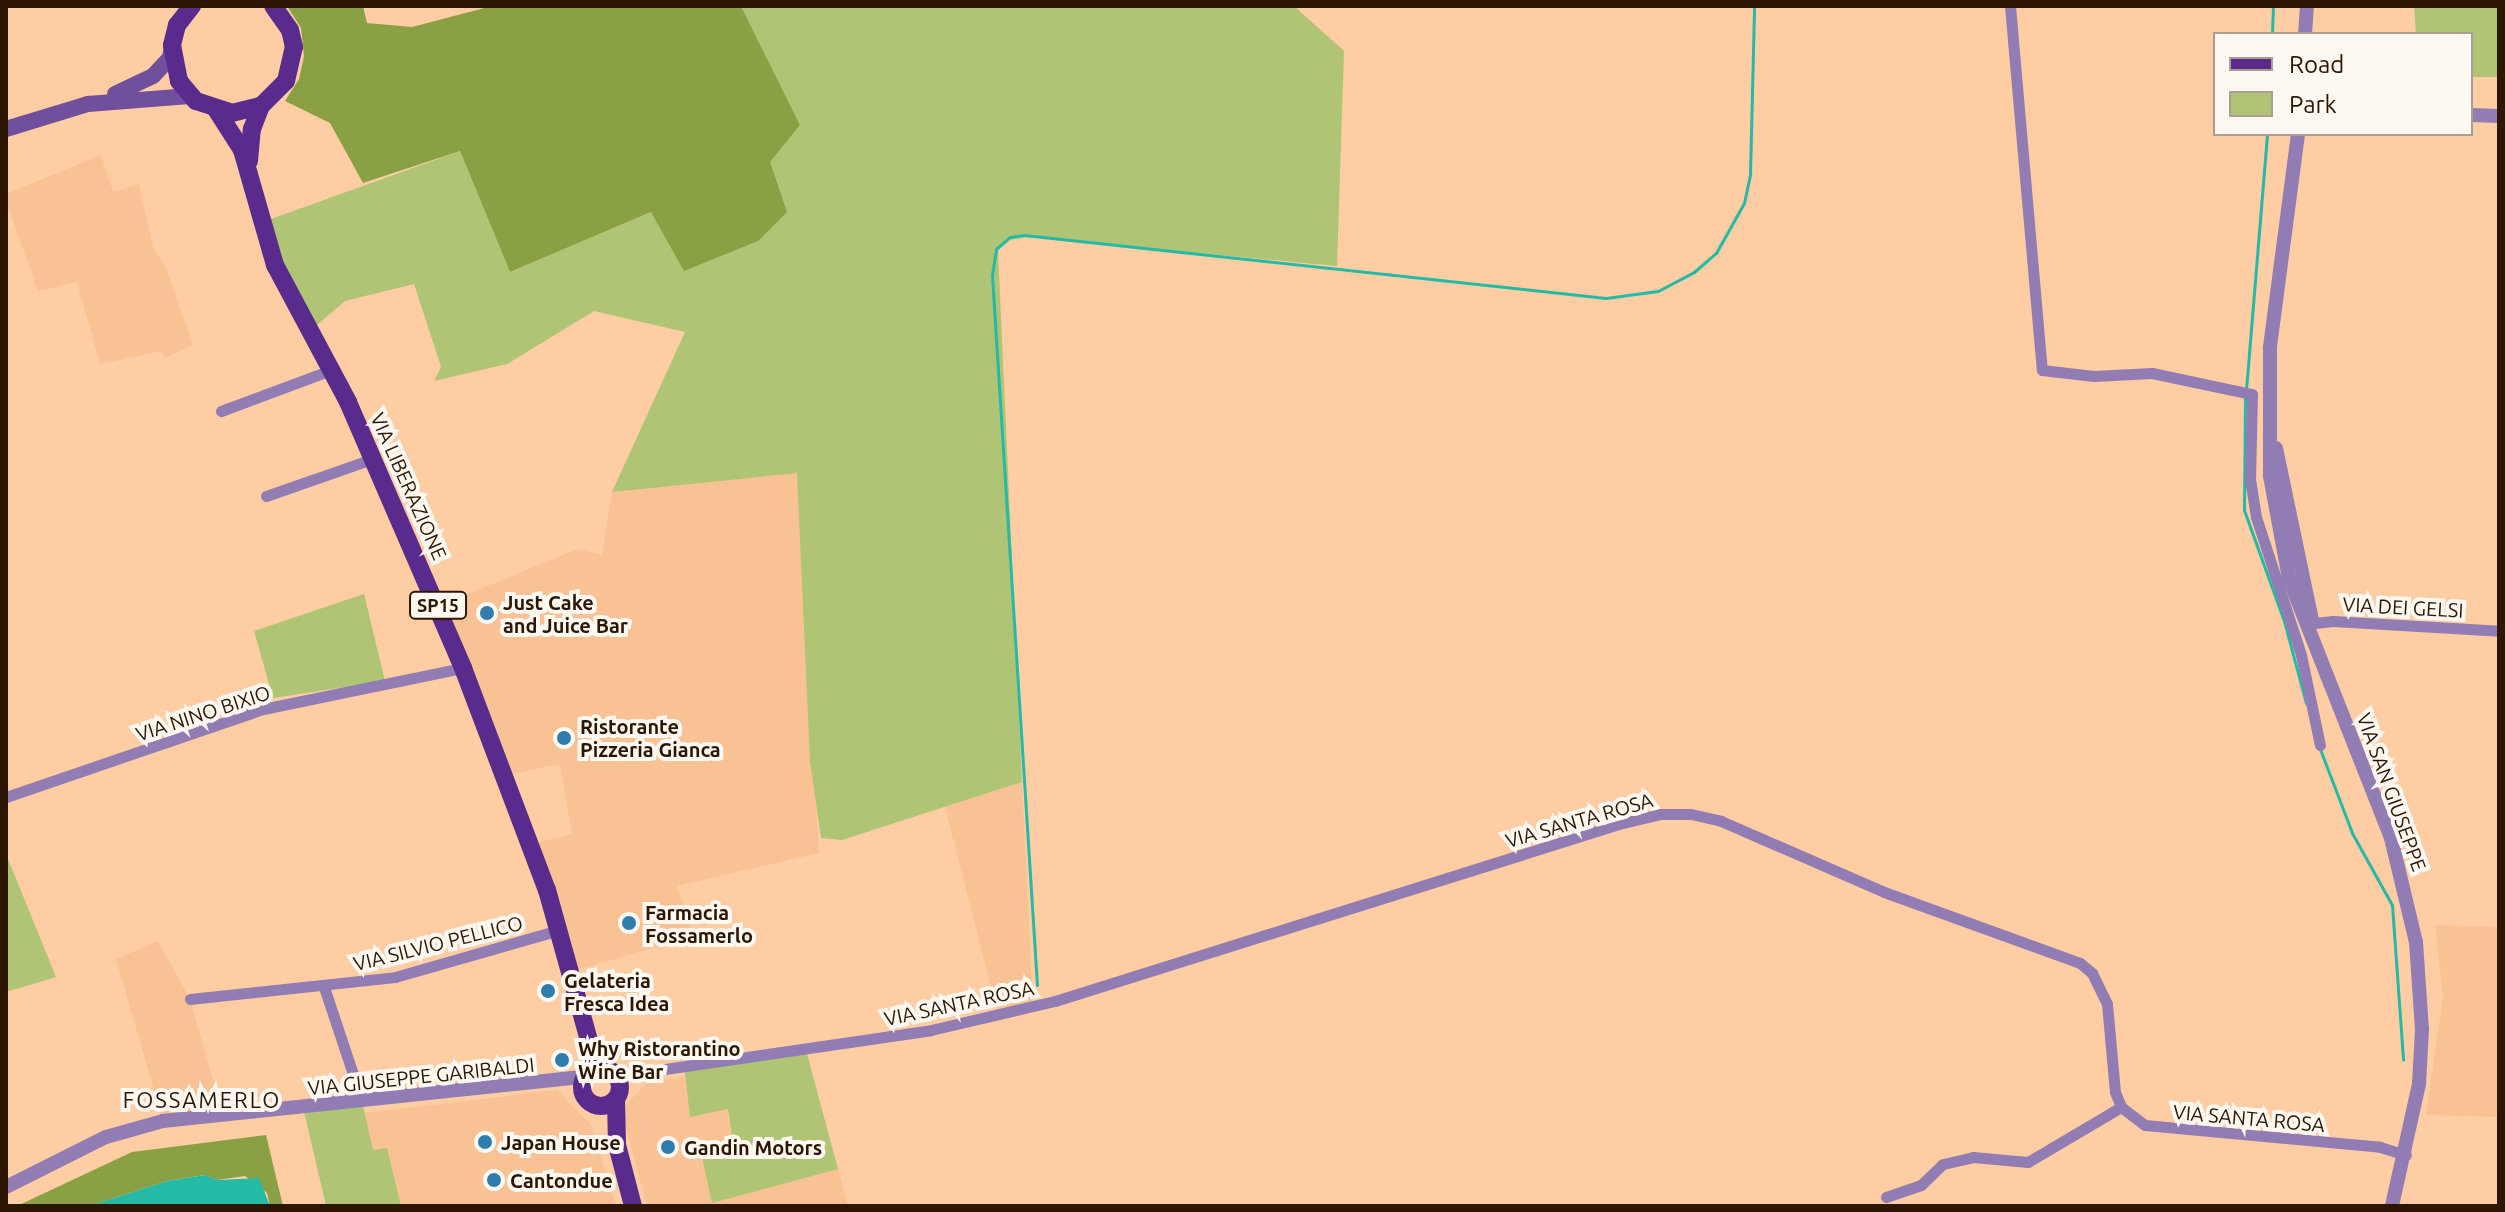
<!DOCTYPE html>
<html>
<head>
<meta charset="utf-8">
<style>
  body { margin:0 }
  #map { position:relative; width:2505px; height:1212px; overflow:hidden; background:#ffcda4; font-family:Ubuntu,sans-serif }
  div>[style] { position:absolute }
  .built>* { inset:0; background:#f8c294 }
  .green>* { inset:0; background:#afc474 }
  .forest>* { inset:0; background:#8aa044 }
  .water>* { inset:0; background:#24baa6 }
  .stream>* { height:3px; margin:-1.5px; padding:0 1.5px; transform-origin:1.5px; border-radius:1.5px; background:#24baa6 }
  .minor>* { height:11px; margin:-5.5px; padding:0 5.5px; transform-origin:5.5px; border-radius:5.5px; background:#917db3 }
  .tertiary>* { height:14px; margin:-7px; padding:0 7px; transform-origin:7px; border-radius:7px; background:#917db3 }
  .secondary>* { height:16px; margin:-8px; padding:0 8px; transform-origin:8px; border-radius:8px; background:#704f9d }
  .primary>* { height:18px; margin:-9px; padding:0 9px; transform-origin:9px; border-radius:9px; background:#592b8c }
  .primary>.ring { margin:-9px; padding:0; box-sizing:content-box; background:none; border:18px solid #592b8c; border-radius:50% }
  .dots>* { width:22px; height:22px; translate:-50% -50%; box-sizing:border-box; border:4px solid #fef8f3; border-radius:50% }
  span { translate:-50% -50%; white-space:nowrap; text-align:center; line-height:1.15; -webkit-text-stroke:8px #fef8f3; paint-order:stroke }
  .shield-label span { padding:2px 6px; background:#fef8f3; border:2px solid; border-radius:6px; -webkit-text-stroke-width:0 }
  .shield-label { font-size:18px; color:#2c1602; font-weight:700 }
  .street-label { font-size:20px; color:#2c1602 }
  .poi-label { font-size:20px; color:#2c1602; font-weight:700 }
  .left { translate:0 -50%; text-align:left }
  .neighbourhood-label { font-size:22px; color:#2c1602; letter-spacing:2px }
  .frame { position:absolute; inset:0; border:8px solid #2c1602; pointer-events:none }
  .legend { position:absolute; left:2213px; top:32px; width:260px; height:104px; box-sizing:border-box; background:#fef8f3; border:2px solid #aa9e93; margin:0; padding:10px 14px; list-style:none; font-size:24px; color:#2c1602 }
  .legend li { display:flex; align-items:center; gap:16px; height:40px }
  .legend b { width:40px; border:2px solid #aa9e93 }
</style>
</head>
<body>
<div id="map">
  <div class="built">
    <i style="clip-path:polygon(101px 155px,113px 192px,139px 184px,153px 247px,165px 265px,193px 345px,165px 358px,162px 351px,100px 364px,77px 282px,38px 291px,6px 201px,6px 194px)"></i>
    <i style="clip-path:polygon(797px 472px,819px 853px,677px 886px,694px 936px,571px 972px,531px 844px,572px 834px,560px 764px,503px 776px,438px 606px,578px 549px,602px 555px,612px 492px)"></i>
    <i style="clip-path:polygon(1022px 782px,1033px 1007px,998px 1015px,945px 807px)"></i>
    <i style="clip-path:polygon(2435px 925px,2499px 927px,2499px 1117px,2426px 1115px,2443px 997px)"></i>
    <i style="clip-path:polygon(158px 941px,190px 999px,223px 1115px,163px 1121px,116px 959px)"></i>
    <i style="clip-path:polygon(685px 1077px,690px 1117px,727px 1109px,734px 1151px,712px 1202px,838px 1169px,848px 1206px,647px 1206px,625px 1123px,626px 1105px,647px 1083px)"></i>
    <i style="clip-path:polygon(557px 1090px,591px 1125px,616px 1206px,401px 1206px,387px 1148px,373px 1151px,365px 1113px)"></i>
  </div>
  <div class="green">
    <i style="clip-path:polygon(741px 6px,1294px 6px,1344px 51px,1337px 266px,1027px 237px,1010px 240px,998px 250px,1022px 782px,842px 840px,821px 838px,810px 761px,797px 473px,612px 492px,685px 332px,594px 311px,507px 364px,434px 381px,441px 367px,414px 284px,345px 301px,310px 331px,260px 223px,460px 151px,510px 272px,769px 162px,800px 125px)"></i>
    <i style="clip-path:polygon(2414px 6px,2499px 6px,2499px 77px,2471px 77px,2471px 34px,2416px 34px)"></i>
    <i style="clip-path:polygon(364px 594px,385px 681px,273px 698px,254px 631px)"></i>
    <i style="clip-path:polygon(6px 854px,56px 977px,6px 992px)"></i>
    <i style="clip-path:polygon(806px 1050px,838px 1169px,712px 1203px,702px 1157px,734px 1151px,728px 1109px,690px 1117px,684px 1066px)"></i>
    <i style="clip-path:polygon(362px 1101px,373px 1150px,387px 1148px,401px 1206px,326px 1206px,303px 1107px)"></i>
  </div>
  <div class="forest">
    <i style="clip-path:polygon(287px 6px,363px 6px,367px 23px,412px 27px,492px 6px,741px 6px,800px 125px,770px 162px,787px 212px,758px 241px,684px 271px,651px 212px,510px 272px,460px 151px,363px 183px,330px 123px,285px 101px,299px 79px,304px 56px,301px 28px)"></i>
    <i style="clip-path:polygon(266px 1135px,283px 1206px,270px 1206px,267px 1193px,245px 1176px,217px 1180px,204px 1175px,167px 1181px,90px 1206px,17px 1206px,132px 1152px)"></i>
  </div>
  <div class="water">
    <i style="clip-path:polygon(205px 1175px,217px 1180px,259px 1178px,270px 1206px,90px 1206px,167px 1181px)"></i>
  </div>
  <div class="stream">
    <i style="left:2272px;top:34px;width:28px;rotate:-88deg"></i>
    <i style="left:2246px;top:390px;width:257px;rotate:-85.3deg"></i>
    <i style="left:2245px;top:397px;width:113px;rotate:90.5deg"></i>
    <i style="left:2244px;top:510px;width:118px;rotate:70.2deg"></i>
    <i style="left:2284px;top:621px;width:85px;rotate:75deg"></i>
    <i style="left:2320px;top:749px;width:90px;rotate:69.1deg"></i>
    <i style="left:2352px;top:833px;width:82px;rotate:60.9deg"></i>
    <i style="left:2392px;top:905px;width:155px;rotate:85.9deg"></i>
    <i style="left:1037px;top:985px;width:711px;rotate:-93.63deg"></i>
    <i style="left:992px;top:275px;width:26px;rotate:-81deg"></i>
    <i style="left:996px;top:249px;width:18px;rotate:-41deg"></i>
    <i style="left:1010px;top:237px;width:14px;rotate:-8deg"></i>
    <i style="left:1024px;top:235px;width:585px;rotate:6.18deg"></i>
    <i style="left:1606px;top:298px;width:52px;rotate:-7.7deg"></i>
    <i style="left:1658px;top:291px;width:41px;rotate:-27.8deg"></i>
    <i style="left:1694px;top:272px;width:29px;rotate:-41deg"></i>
    <i style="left:1716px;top:253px;width:57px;rotate:-60.8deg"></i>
    <i style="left:1744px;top:203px;width:30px;rotate:-78deg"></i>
    <i style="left:1750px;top:174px;width:168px;rotate:-88.6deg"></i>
  </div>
  <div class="minor">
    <i style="left:2010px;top:6px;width:365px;rotate:85deg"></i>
    <i style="left:2042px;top:370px;width:52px;rotate:6.6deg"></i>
    <i style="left:2094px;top:376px;width:58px;rotate:-3deg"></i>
    <i style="left:2152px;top:373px;width:102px;rotate:11.9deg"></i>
    <i style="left:2252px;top:394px;width:85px;rotate:91.3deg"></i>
    <i style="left:2250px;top:479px;width:38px;rotate:81deg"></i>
    <i style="left:2256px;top:517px;width:145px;rotate:71.9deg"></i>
    <i style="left:2301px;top:655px;width:92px;rotate:78.1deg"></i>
    <i style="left:221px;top:411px;width:117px;rotate:-20.4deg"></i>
    <i style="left:266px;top:496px;width:112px;rotate:-19.2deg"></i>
    <i style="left:2305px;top:624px;width:28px;rotate:-6deg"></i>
    <i style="left:2333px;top:621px;width:166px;rotate:3.4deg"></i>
    <i style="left:6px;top:797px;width:272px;rotate:-18.9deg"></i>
    <i style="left:263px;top:709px;width:204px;rotate:-11.6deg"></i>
    <i style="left:324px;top:987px;width:120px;rotate:71.6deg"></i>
    <i style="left:190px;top:999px;width:206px;rotate:-6.1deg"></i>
    <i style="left:395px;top:977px;width:171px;rotate:-16deg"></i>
    <i style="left:617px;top:1076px;width:317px;rotate:-8.3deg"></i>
    <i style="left:931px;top:1030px;width:127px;rotate:-13.2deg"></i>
    <i style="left:1055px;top:1001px;width:591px;rotate:-17.42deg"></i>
    <i style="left:1619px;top:824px;width:42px;rotate:-13.7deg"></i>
    <i style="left:1660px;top:814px;width:31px"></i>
    <i style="left:1691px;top:814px;width:31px;rotate:13deg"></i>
    <i style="left:1721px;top:821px;width:178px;rotate:23.5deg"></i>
    <i style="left:1884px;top:892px;width:208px;rotate:19.9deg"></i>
    <i style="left:2080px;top:963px;width:16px;rotate:40deg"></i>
    <i style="left:2092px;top:973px;width:34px;rotate:64deg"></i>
    <i style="left:2107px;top:1004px;width:88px;rotate:84.8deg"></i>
    <i style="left:2115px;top:1092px;width:16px;rotate:68deg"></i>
    <i style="left:2121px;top:1107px;width:30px;rotate:37deg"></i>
    <i style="left:2145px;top:1125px;width:236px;rotate:5.3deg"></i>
    <i style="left:2380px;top:1147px;width:27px;rotate:17deg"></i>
    <i style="left:1886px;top:1197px;width:37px;rotate:-19deg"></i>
    <i style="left:1921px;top:1185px;width:30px;rotate:-44deg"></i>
    <i style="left:1943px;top:1164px;width:31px;rotate:-13deg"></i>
    <i style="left:1973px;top:1157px;width:55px;rotate:5.2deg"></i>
    <i style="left:2028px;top:1162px;width:108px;rotate:-30.6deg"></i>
  </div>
  <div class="tertiary">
    <i style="left:2305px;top:34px;width:28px;rotate:-86deg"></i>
    <i style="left:2471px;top:115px;width:28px;rotate:2deg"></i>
    <i style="left:2298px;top:134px;width:216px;rotate:97.5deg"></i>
    <i style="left:2270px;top:348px;width:128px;rotate:90deg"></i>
    <i style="left:2270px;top:476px;width:105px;rotate:79.5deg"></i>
    <i style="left:2289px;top:579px;width:278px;rotate:68.5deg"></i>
    <i style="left:2391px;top:838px;width:107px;rotate:76.5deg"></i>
    <i style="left:2416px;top:942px;width:87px;rotate:86.1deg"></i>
    <i style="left:2422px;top:1029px;width:55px;rotate:93.1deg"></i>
    <i style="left:2419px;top:1084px;width:125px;rotate:102.5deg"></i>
    <i style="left:2276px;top:448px;width:176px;rotate:78.2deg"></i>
    <i style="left:6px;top:1187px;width:112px;rotate:-26.6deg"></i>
    <i style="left:106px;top:1137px;width:59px;rotate:-15.7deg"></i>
    <i style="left:163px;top:1121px;width:423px;rotate:-6deg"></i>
  </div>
  <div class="secondary">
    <i style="left:115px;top:94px;width:42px;rotate:-25.3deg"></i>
    <i style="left:153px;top:76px;width:25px;rotate:-47deg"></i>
    <i style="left:170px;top:58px;width:13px;rotate:-81deg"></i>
    <i style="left:6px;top:129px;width:86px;rotate:-17deg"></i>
    <i style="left:88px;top:104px;width:102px;rotate:-4.5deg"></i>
  </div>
  <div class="primary">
    <i style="left:192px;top:6px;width:24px;rotate:128deg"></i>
    <i style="left:177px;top:25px;width:21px;rotate:104deg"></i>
    <i style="left:172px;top:45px;width:37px;rotate:79deg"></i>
    <i style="left:179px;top:81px;width:26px;rotate:50deg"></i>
    <i style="left:196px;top:101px;width:38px;rotate:18deg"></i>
    <i style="left:232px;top:113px;width:30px;rotate:-14deg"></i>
    <i style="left:261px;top:106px;width:35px;rotate:-45deg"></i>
    <i style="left:286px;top:81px;width:35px;rotate:-77deg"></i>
    <i style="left:294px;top:47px;width:17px;rotate:-103deg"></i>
    <i style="left:290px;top:30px;width:29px;rotate:-125deg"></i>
    <i style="left:217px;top:111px;width:46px;rotate:57.3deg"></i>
    <i style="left:242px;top:150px;width:120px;rotate:74deg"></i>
    <i style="left:275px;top:265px;width:155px;rotate:61.9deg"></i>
    <i style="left:348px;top:402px;width:290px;rotate:66.6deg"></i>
    <i style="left:463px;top:668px;width:237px;rotate:69.3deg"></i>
    <i style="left:547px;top:890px;width:164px;rotate:74.4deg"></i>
    <i style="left:591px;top:1048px;width:23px;rotate:92deg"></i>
    <i style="left:249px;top:161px;width:32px;rotate:-85deg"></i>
    <i style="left:252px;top:129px;width:25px;rotate:-69deg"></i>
    <i class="ring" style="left:582px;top:1068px;width:20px;height:20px"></i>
    <i style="left:616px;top:1100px;width:45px;rotate:88.7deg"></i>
    <i style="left:617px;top:1145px;width:63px;rotate:75.3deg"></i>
  </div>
  <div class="dots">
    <i style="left:487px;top:613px;background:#2f7cae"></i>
    <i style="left:564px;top:738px;background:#2f7cae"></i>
    <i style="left:629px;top:923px;background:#2f7cae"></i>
    <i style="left:548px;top:991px;background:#2f7cae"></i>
    <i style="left:562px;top:1060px;background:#2f7cae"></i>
    <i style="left:485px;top:1142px;background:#2f7cae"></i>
    <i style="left:668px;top:1147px;background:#2f7cae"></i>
    <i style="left:494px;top:1180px;background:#2f7cae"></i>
  </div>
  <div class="shield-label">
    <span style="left:438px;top:605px">SP15</span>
  </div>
  <div class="street-label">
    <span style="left:409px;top:486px;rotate:66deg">VIA LIBERAZIONE</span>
    <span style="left:2403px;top:607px;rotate:3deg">VIA DEI GELSI</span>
    <span style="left:203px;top:713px;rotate:-18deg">VIA NINO BIXIO</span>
    <span style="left:2392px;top:792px;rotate:70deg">VIA SAN GIUSEPPE</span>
    <span style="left:1579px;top:820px;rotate:-16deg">VIA SANTA ROSA</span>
    <span style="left:438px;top:943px;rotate:-14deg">VIA SILVIO PELLICO</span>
    <span style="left:959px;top:1003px;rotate:-12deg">VIA SANTA ROSA</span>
    <span style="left:421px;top:1076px;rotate:-6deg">VIA GIUSEPPE GARIBALDI</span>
    <span style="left:2249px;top:1118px;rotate:5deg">VIA SANTA ROSA</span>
  </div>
  <div class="poi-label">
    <span class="left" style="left:503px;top:614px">Just Cake<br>and Juice Bar</span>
    <span class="left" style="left:580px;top:738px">Ristorante<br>Pizzeria Gianca</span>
    <span class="left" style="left:645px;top:924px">Farmacia<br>Fossamerlo</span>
    <span class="left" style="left:564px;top:992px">Gelateria<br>Fresca Idea</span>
    <span class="left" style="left:578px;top:1060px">Why Ristorantino<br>Wine Bar</span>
    <span class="left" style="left:501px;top:1142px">Japan House</span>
    <span class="left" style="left:684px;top:1147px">Gandin Motors</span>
    <span class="left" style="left:510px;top:1180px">Cantondue</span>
  </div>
  <div class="neighbourhood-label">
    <span style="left:202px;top:1100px">FOSSAMERLO</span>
  </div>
  <div class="frame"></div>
  <ul class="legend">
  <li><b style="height:10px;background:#592b8c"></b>Road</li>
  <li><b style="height:22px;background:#afc474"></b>Park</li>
  </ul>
</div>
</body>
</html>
